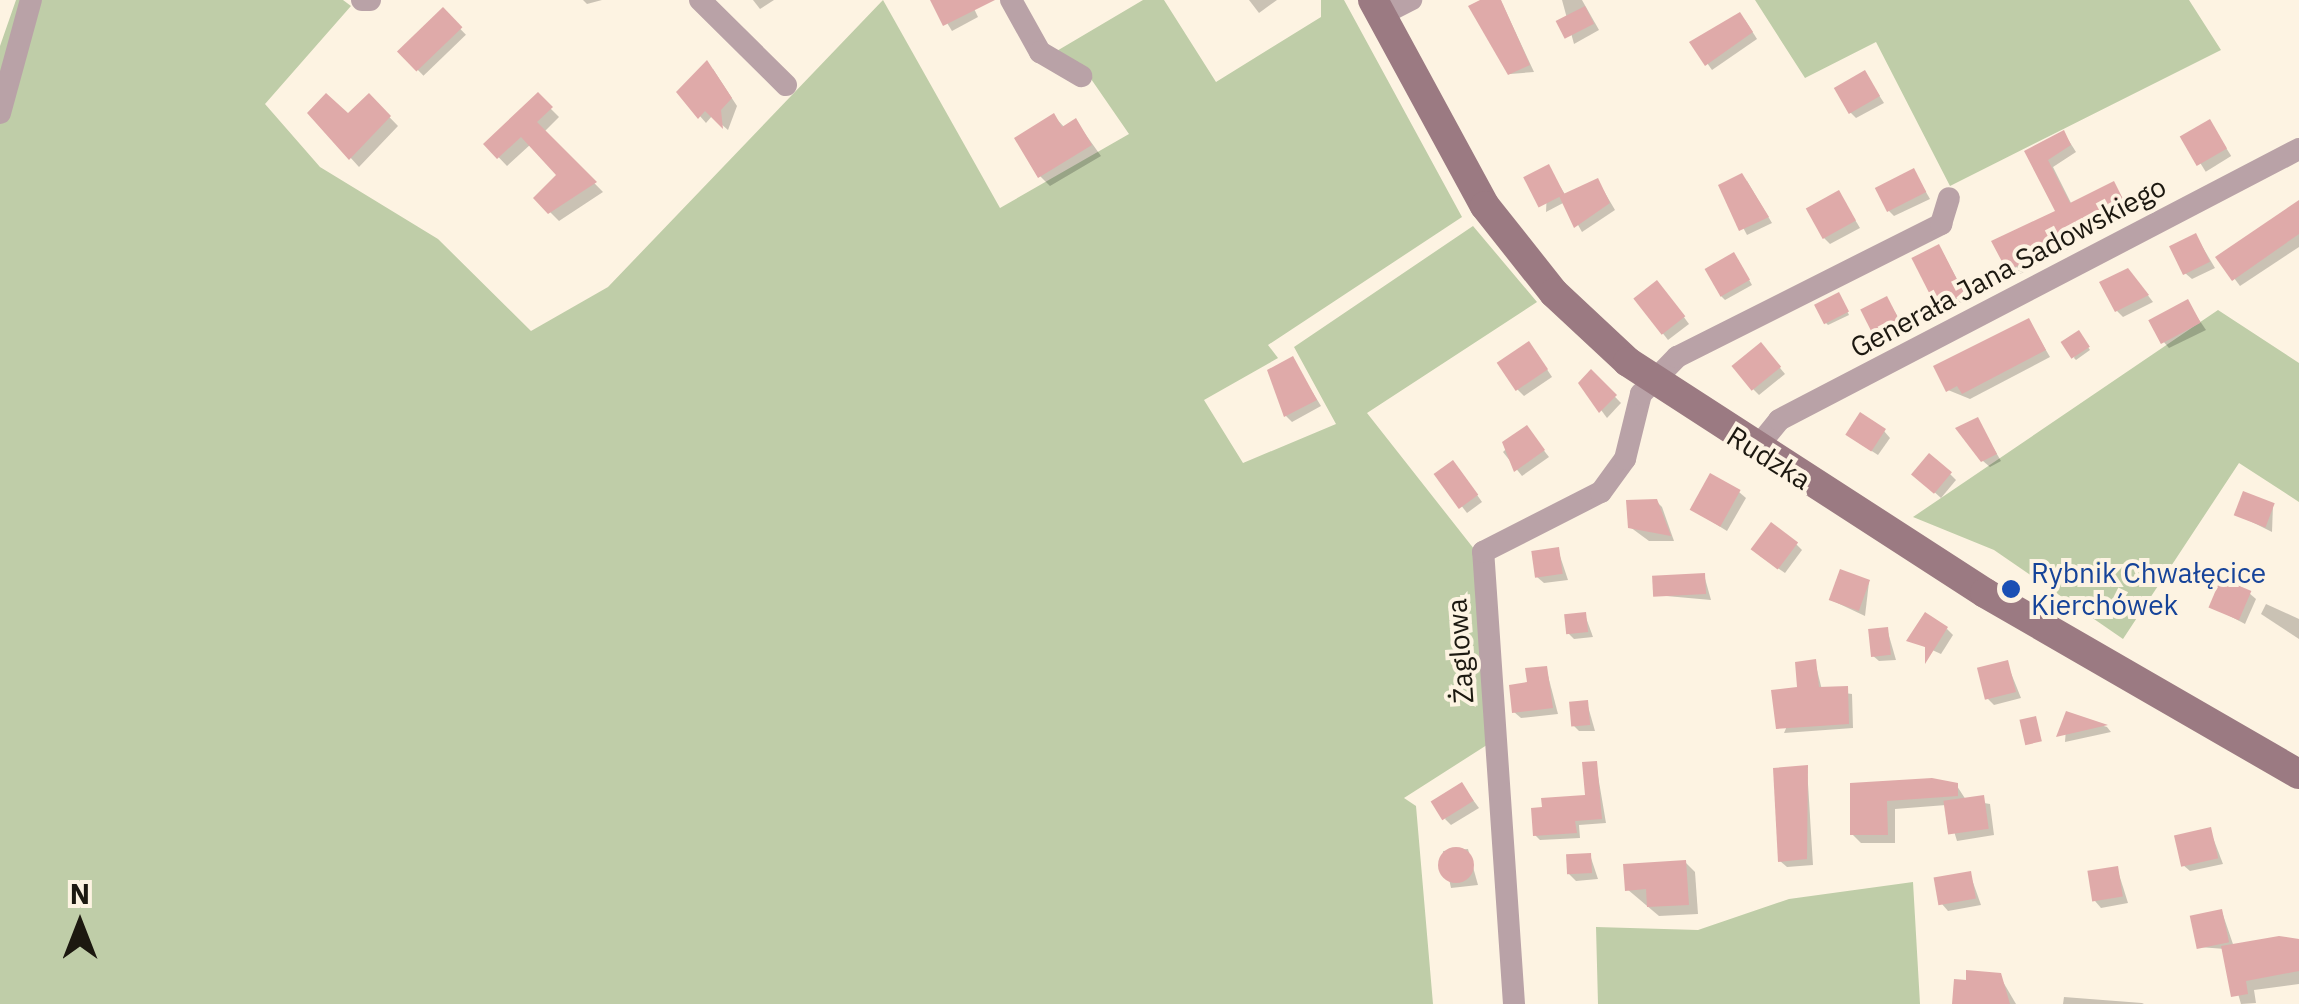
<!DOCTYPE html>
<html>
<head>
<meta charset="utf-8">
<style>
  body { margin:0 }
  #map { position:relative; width:2299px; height:1004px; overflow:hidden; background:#fdf3e2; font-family:"IBM Plex Sans",sans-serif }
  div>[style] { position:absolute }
  .green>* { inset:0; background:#bfcda8 }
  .shadow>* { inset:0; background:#0003; transform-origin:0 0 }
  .building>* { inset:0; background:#dfaaa9; transform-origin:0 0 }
  .round { border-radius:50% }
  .minor>* { height:22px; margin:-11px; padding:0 11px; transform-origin:11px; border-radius:11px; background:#b9a2a7 }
  .secondary>* { height:30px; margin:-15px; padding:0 15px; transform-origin:15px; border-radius:15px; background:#9b7a82 }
  .dots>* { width:28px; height:28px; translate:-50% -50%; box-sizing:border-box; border:5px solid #fdf3e2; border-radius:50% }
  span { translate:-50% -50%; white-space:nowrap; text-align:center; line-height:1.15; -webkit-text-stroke:8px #fdf3e2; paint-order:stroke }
  .street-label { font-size:28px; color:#1c1810 }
  .transit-label { font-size:28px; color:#164399 }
  .left { translate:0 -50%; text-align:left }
  .north { position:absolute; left:30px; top:874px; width:100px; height:100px; -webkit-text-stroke:8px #fdf3e2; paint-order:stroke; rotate:0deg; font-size:28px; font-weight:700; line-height:40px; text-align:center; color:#1c1810 }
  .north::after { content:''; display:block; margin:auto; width:35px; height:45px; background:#1c1810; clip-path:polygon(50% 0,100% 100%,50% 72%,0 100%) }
</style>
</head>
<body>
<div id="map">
  <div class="green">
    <i style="clip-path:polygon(16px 0,343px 0,351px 6px,265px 104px,320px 167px,438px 239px,531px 331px,608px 287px,883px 0,1000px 208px,1129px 134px,1080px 63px,1050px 55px,1143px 0,1164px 0,1216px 82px,1321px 17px,1321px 0,1344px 0,1462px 217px,1268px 345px,1278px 358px,1204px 400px,1243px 463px,1336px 424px,1294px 347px,1473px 226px,1537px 302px,1367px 413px,1478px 554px,1490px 743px,1404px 798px,1416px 806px,1433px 1004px,0 1004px,0 46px)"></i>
    <i style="clip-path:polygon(1755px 0,2189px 0,2221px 50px,1950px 186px,1876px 42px,1805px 78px)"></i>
    <i style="clip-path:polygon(2218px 310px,2299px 363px,2299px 502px,2239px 463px,2123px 639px,1994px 550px,1913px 517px)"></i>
    <i style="clip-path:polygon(1913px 882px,1920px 1004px,1598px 1004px,1596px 927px,1698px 930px,1789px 899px)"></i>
  </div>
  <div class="shadow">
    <i style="clip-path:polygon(583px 0,602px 0,587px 4px)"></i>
    <i style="clip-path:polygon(753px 0,774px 0,760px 9px)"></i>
    <i style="clip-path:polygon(933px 0,970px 0,978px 17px,952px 31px)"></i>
    <i style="clip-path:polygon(1249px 0,1277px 0,1259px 13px)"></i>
    <i style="clip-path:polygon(1485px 0,1501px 1px,1534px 72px,1510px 74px)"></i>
    <i style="clip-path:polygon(1562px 0,1582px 0,1599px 30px,1574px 44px)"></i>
    <i style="left:443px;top:11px;width:33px;height:59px;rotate:46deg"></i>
    <i style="clip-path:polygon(1745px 20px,1757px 39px,1712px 70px,1693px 43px)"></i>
    <i style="clip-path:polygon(713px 69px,737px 106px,728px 130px,712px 116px,706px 123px,679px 92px)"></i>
    <i style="clip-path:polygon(1865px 73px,1884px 103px,1856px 118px,1850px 112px)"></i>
    <i style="clip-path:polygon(369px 96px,398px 126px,359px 167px,310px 113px,348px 116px)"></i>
    <i style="clip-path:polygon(538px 96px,559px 117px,544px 132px,603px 192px,559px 221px,536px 198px,560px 175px,531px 144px,507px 166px,486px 144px)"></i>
    <i style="clip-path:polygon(1054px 116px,1065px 128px,1076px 121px,1101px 156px,1050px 186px,1040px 176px)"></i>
    <i style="left:2210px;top:122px;width:40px;height:30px;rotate:58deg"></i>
    <i style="clip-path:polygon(2064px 133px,2076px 152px,2053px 167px,2072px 205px,2114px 184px,2132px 214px,2108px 226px,2101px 219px,2069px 237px,2075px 246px,2016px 276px,2009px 270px,2058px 213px,2028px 152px)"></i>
    <i style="clip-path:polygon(1548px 167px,1566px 196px,1598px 181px,1615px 210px,1582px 232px,1565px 202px,1546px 212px)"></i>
    <i style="clip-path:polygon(1914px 171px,1930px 199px,1894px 216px,1887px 209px)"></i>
    <i style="clip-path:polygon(1747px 181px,1772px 223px,1747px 235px,1721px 186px)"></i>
    <i style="clip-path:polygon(1839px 193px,1860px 228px,1830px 244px,1824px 238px)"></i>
    <i style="clip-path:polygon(2299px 212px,2299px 247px,2240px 286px,2219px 258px)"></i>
    <i style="clip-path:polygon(2196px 236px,2215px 268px,2192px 279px,2185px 273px)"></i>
    <i style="clip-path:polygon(1943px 253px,1968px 300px,1945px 312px,1940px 307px)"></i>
    <i style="clip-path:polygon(1738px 260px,1752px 285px,1725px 300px,1721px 296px)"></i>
    <i style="clip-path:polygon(2134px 277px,2153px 302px,2123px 317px,2117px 311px)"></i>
    <i style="clip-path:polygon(1663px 289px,1689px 324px,1668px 340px,1636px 299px)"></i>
    <i style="clip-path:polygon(1841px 298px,1849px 315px,1828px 325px,1826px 323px)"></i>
    <i style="clip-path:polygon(1887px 299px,1907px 332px,1883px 344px,1877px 338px)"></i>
    <i style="clip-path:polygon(2187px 302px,2206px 330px,2169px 348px,2163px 341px)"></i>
    <i style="clip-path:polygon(2029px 321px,2050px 357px,1970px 399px,1948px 390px)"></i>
    <i style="clip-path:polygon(2081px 336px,2090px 350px,2076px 360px,2074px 358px)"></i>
    <i style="clip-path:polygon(1535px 351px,1552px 377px,1524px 396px,1517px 389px)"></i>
    <i style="clip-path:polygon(1767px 352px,1785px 374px,1759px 395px,1753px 389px)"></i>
    <i style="clip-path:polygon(1292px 359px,1321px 406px,1292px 422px,1286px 416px)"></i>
    <i style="clip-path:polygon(1591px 372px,1621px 403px,1607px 418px,1581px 383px)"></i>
    <i style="clip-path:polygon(1977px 420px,2001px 461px,1990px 467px,1983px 461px)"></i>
    <i style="clip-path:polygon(1527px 429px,1549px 457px,1522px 476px,1503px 452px)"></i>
    <i style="clip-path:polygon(1884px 431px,1890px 438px,1878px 455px,1856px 441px)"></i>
    <i style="clip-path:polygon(1459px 469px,1482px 502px,1467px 513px,1437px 474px)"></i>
    <i style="clip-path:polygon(1950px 474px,1956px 480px,1941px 498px,1921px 480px)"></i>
    <i style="clip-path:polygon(1739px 492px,1746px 498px,1727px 531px,1693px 510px)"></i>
    <i style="clip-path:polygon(1656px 501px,1662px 507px,1674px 541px,1649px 541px,1630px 527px)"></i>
    <i style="clip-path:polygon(2273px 505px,2272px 532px,2236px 514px)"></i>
    <i style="clip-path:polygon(1796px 544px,1802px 550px,1785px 573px,1760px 556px)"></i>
    <i style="clip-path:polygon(1558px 550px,1568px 580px,1544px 583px,1537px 577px)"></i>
    <i style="clip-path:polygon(1704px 575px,1711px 600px,1655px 595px)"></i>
    <i style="clip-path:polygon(1869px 582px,1865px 616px,1831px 600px)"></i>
    <i style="clip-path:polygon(2249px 593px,2256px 599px,2245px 624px,2211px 606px)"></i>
    <i style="clip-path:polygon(2266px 604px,2299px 619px,2299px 639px,2261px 614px)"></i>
    <i style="clip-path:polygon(1585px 615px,1593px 637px,1574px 639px,1568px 633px)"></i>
    <i style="clip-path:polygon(1887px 629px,1896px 660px,1879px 661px,1872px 655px)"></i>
    <i style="clip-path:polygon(1947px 629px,1953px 635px,1941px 654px,1910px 640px)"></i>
    <i style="clip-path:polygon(1815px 662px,1822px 690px,1852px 694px,1853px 728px,1784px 733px)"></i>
    <i style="clip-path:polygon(2007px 663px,2021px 698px,1994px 705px,1988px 699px)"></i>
    <i style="clip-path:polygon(1546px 668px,1558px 714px,1521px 718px,1514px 712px)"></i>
    <i style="clip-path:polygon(1587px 703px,1595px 731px,1579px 731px,1573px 725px)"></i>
    <i style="clip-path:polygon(2067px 714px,2107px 727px,2111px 732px,2065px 742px)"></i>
    <i style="clip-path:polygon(1596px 764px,1606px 823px,1579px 825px,1580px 838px,1540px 840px,1535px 835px,1587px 798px)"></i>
    <i style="clip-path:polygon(1807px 768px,1813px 865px,1787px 867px,1780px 861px)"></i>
    <i style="clip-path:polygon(1462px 785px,1479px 808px,1451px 825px,1445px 819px)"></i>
    <i style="clip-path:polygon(1852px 786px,1957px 786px,1966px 800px,1990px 804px,1994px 835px,1957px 841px,1946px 805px,1895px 809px,1895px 843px,1861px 843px,1852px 834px)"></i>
    <i style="clip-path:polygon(2210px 830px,2223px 864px,2190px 871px,2183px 865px)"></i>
    <i style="clip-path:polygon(1468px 849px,1478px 885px,1451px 888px,1443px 851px)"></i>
    <i style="clip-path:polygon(1590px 855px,1598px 879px,1576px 881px,1569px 874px)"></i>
    <i style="clip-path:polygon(1685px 862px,1695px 872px,1698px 914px,1659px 916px,1627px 889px)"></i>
    <i style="clip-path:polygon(2117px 868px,2128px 903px,2101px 908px,2095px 901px)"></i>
    <i style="clip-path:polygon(1970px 874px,1981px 905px,1948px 911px,1942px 904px)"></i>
    <i style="clip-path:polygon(2222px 912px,2234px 947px,2299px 940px,2299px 984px,2254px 990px,2256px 1003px,2241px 1004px,2225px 949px,2199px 947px)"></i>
    <i style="clip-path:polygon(1999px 975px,2016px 1004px,1955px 1004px,1968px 982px)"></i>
    <i style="clip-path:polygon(2064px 997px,2142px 1003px,2144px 1004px,2063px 1004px)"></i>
  </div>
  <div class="building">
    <i style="clip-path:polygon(930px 0,995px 0,943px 26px)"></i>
    <i style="clip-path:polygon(1480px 0,1501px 0,1530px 65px,1508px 75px,1468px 6px)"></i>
    <i style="left:1585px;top:6px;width:20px;height:33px;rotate:63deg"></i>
    <i style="left:443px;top:7px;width:28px;height:64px;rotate:46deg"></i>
    <i style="clip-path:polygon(1740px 12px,1753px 32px,1705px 66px,1689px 42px)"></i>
    <i style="clip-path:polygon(707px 60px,732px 98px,721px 110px,723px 129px,705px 111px,698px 119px,676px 92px)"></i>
    <i style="left:1865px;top:70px;width:30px;height:36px;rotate:60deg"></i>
    <i style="clip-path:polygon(538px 92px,553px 107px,537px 122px,597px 182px,548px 214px,533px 198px,556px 175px,521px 137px,497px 159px,483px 144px)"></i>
    <i style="clip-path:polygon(326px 93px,348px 113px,369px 93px,391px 116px,349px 160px,307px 113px)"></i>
    <i style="clip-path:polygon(1054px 113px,1062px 127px,1076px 118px,1092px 145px,1038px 178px,1014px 138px)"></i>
    <i style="left:2210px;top:119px;width:34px;height:35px;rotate:60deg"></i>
    <i style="clip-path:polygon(2064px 130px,2071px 145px,2048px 160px,2070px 203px,2114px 181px,2127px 207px,2099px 221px,2095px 213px,2065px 230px,2070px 239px,2007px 271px,1991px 241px,2055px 211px,2024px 151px)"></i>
    <i style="left:1549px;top:164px;width:34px;height:29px;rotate:63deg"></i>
    <i style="left:1914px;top:168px;width:27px;height:44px;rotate:63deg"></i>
    <i style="clip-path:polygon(1742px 173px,1769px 217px,1739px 231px,1718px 185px)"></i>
    <i style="clip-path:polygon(1598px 178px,1610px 203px,1574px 228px,1559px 196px)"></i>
    <i style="left:1839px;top:190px;width:35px;height:38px;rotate:61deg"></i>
    <i style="clip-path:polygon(2299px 200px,2299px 234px,2232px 281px,2215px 257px)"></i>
    <i style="left:2196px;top:233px;width:32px;height:30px;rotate:64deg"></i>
    <i style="left:1939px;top:244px;width:56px;height:31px;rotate:63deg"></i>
    <i style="left:1734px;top:252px;width:32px;height:34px;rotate:60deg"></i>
    <i style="clip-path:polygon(2128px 268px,2149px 295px,2115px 312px,2099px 282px)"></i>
    <i style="left:1657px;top:280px;width:46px;height:30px;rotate:52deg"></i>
    <i style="left:1839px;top:292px;width:22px;height:28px;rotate:63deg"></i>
    <i style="left:1887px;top:296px;width:34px;height:30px;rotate:63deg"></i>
    <i style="left:2188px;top:299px;width:27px;height:45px;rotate:62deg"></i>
    <i style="clip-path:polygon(2029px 318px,2046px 350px,1962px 394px,1957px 386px,1946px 392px,1933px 366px)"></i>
    <i style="left:2079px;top:330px;width:20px;height:22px;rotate:57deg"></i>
    <i style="left:1529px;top:341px;width:34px;height:39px;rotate:56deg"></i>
    <i style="left:1761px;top:342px;width:32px;height:38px;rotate:51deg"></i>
    <i style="clip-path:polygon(1293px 356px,1317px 400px,1284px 417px,1267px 370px)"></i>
    <i style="clip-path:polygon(1591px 369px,1617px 395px,1599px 413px,1578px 383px)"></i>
    <i style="left:1860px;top:412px;width:31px;height:27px;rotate:33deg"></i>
    <i style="clip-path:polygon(1978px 417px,1997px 454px,1981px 462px,1955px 428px)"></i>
    <i style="clip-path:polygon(1527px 425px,1545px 450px,1514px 472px,1502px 442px)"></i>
    <i style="left:1929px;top:453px;width:30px;height:28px;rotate:40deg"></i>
    <i style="left:1453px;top:460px;width:43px;height:24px;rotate:54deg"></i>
    <i style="left:1710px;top:473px;width:35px;height:42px;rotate:29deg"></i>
    <i style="left:2243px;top:491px;width:34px;height:26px;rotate:21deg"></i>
    <i style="clip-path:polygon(1657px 499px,1671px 536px,1628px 528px,1626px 500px)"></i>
    <i style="left:1771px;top:522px;width:34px;height:34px;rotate:37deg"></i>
    <i style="left:1559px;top:547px;width:27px;height:28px;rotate:82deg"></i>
    <i style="left:1840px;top:569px;width:32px;height:33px;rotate:20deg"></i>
    <i style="left:1705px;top:573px;width:21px;height:53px;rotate:87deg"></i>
    <i style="left:2221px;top:578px;width:33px;height:32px;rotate:23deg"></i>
    <i style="left:1586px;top:612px;width:20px;height:22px;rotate:84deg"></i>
    <i style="clip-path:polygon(1925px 612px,1948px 627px,1925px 664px,1925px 647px,1906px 641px)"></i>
    <i style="left:1888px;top:627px;width:28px;height:20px;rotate:84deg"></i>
    <i style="clip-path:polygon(1816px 659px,1819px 687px,1848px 686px,1849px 724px,1776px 729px,1771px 690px,1797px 687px,1795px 662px)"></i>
    <i style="left:2008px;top:660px;width:33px;height:32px;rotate:76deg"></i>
    <i style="clip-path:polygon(1547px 666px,1553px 708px,1512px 713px,1509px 685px,1527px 682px,1525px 668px)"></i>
    <i style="left:1588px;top:700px;width:25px;height:19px;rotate:85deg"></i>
    <i style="clip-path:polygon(2066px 711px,2108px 725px,2056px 737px)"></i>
    <i style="left:2036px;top:716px;width:26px;height:17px;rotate:77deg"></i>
    <i style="clip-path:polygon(1597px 761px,1602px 819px,1575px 821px,1577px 833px,1533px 836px,1531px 808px,1542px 807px,1541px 798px,1585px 795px,1582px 762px)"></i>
    <i style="clip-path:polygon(1808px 765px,1807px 859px,1778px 862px,1773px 768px)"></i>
    <i style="clip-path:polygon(1932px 778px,1958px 783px,1958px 796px,1887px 801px,1888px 835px,1850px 835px,1850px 783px)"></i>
    <i style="left:1462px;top:782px;width:22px;height:37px;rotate:58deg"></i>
    <i style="left:1984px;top:795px;width:34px;height:41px;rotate:82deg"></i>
    <i style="left:2211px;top:827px;width:32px;height:38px;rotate:77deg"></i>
    <i class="round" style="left:1438px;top:847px;width:36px;height:36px"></i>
    <i style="left:1591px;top:853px;width:20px;height:25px;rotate:87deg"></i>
    <i style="clip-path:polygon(1686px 860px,1689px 905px,1647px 907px,1646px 889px,1625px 891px,1623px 864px)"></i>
    <i style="left:2118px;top:866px;width:31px;height:31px;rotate:81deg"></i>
    <i style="left:1971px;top:871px;width:28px;height:38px;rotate:80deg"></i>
    <i style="left:2222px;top:909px;width:34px;height:33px;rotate:78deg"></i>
    <i style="clip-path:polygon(2279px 936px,2299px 939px,2299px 971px,2246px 981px,2248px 994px,2231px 997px,2221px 946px)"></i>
    <i style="clip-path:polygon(1966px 970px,2001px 973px,2010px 1004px,1952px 1004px,1954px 979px,1966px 980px)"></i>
  </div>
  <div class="minor">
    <i style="left:362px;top:0;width:8px"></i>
    <i style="left:700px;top:0;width:121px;rotate:44.7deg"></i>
    <i style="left:1011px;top:0;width:60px;rotate:60.9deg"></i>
    <i style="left:1040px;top:52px;width:48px;rotate:30.3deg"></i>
    <i style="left:1381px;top:15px;width:34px;rotate:-27deg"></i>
    <i style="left:0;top:113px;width:117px;rotate:-74.7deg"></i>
    <i style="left:1755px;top:450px;width:38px;rotate:-51deg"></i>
    <i style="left:1779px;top:420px;width:586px;rotate:-27.53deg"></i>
    <i style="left:1514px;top:1004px;width:453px;rotate:-93.9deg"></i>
    <i style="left:1483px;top:552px;width:132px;rotate:-27deg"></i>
    <i style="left:1601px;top:492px;width:41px;rotate:-54deg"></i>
    <i style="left:1625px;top:459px;width:67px;rotate:-76.2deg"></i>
    <i style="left:1641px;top:394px;width:52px;rotate:-45.8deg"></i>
    <i style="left:1677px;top:357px;width:296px;rotate:-26.7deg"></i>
    <i style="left:1941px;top:224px;width:27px;rotate:-73deg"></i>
  </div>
  <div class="secondary">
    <i style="left:1373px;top:0;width:234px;rotate:61.5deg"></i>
    <i style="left:1485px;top:206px;width:111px;rotate:51.6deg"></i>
    <i style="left:1554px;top:293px;width:101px;rotate:43deg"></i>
    <i style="left:1628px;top:362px;width:425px;rotate:32.9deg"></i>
    <i style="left:1985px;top:593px;width:362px;rotate:30deg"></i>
  </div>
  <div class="dots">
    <i style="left:2011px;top:589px;background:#1a4fb4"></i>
  </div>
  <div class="street-label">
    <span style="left:2008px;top:267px;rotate:-28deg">Generała Jana Sadowskiego</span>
    <span style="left:1769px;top:458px;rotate:32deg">Rudzka</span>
    <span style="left:1460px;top:651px;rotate:-94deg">Żaglowa</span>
  </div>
  <div class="transit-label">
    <span class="left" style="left:2031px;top:589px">Rybnik Chwałęcice<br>Kierchówek</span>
  </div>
  <div class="north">N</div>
</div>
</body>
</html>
